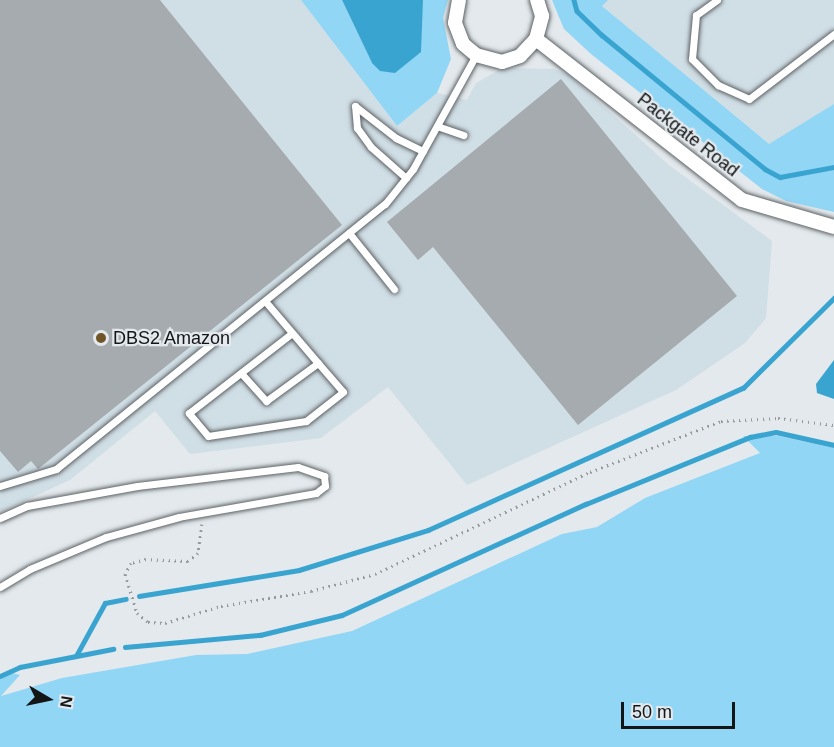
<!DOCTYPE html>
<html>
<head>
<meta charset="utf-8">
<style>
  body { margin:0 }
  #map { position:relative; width:834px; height:747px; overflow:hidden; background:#e3e9ec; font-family:Helvetica,sans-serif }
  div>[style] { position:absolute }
  .built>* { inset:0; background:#d0dee5 }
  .green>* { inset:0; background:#92d6f6 }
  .water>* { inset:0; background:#3aa4d0 }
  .stream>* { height:4.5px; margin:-2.25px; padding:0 2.25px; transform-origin:2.25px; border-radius:2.25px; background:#3aa4d0 }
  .building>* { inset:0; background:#a5abae }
  .path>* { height:3px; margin-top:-1.5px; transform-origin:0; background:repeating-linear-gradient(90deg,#959a9c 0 1.5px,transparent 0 6px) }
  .roads { filter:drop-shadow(0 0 2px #5d6265) drop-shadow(0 0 2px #5d6265) }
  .service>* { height:7px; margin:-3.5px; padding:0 3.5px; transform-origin:3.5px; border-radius:3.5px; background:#fff }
  .minor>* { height:14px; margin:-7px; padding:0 7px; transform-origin:7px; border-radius:7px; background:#fff }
  .dots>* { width:16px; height:16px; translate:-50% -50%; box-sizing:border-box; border:3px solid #e3e9ec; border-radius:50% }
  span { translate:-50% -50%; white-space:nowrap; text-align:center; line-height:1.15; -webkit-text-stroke:4.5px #e3e9ec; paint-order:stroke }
  .street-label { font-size:18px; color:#131516 }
  .poi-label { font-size:18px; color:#131516 }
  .left { translate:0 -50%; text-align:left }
  .north { position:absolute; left:18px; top:669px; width:60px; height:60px; -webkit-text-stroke:4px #e3e9ec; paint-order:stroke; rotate:99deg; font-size:16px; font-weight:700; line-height:24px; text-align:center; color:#131516 }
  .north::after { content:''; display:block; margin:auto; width:21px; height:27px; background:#131516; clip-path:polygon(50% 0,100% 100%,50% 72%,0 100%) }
  .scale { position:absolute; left:621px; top:702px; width:114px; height:27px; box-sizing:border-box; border:3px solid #131516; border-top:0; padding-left:8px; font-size:18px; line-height:21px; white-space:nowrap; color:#131516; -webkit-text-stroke:4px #e3e9ec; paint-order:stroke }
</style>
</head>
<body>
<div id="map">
  <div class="built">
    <i style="clip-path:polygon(0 0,301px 0,397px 126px,437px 93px,467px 100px,476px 83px,503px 68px,554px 69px,570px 76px,669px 165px,772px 241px,766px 318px,745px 343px,676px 390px,467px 485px,388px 387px,321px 438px,190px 454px,155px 411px,70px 480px,0 512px)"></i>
    <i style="clip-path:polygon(608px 0,834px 0,834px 104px,770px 145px,601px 5px)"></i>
  </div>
  <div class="green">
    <i style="clip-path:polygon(301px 0,342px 0,372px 63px,420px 20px,423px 0,448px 0,443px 18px,451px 59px,437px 93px,397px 126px)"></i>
    <i style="clip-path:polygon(552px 0,608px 0,602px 6px,769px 144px,834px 104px,834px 212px,786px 201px,762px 189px,591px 54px,564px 29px)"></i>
    <i style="clip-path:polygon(743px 436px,779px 436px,834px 448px,834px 747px,0 747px,0 679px,12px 673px,20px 675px,1px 696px,62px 678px,196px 655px,247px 654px,352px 631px,562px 534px,597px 527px,645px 498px,760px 453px)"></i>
  </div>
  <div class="water">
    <i style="clip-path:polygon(342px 0,423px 0,421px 52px,395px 73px,380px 71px,372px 63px)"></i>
    <i style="clip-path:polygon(834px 360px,834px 399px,817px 393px,816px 384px)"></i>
  </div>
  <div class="stream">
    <i style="left:574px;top:0;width:11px;rotate:75deg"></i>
    <i style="left:577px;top:11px;width:35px;rotate:44deg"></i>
    <i style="left:602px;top:35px;width:211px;rotate:39.4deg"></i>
    <i style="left:765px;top:169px;width:17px;rotate:28deg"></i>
    <i style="left:780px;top:177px;width:55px;rotate:-10.5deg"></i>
    <i style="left:139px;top:596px;width:162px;rotate:-9.2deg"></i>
    <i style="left:299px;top:570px;width:135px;rotate:-17.2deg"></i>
    <i style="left:428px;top:530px;width:346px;rotate:-24.3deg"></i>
    <i style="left:743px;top:388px;width:128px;rotate:-44.7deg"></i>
    <i style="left:125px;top:647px;width:136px;rotate:-5.1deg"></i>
    <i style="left:260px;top:635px;width:84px;rotate:-13.7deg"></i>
    <i style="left:342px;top:615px;width:268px;rotate:-24.5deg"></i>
    <i style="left:586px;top:504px;width:177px;rotate:-22.2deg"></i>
    <i style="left:750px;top:437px;width:26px;rotate:-11deg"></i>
    <i style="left:776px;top:432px;width:59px;rotate:12.6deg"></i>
    <i style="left:76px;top:656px;width:60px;rotate:-61.3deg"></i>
    <i style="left:105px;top:603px;width:21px;rotate:-11deg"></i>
    <i style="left:0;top:676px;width:22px;rotate:-24deg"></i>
    <i style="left:20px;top:667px;width:95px;rotate:-11deg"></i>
  </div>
  <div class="building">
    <i style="clip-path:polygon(0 0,160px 0,342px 225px,38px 469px,31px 461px,18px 472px,0 451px)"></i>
    <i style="clip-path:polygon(561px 79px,737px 296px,578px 425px,433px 247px,418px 260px,387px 222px)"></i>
  </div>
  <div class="path">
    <i style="left:202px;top:524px;width:29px;rotate:98deg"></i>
    <i style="left:198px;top:553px;width:13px;rotate:141deg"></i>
    <i style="left:188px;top:561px;width:42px;rotate:-177.3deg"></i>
    <i style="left:146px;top:559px;width:16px;rotate:165deg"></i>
    <i style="left:131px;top:563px;width:13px;rotate:119deg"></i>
    <i style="left:125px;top:574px;width:41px;rotate:72.9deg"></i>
    <i style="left:137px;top:613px;width:14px;rotate:39deg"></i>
    <i style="left:148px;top:622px;width:17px;rotate:3deg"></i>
    <i style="left:165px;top:623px;width:59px;rotate:-16.9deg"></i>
    <i style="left:221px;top:606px;width:91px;rotate:-9.5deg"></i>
    <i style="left:311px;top:591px;width:66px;rotate:-14.9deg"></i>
    <i style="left:375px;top:574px;width:238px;rotate:-25.4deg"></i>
    <i style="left:590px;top:472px;width:141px;rotate:-21.3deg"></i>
    <i style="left:721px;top:421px;width:57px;rotate:-3deg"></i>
    <i style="left:778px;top:418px;width:56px;rotate:7.1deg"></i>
  </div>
  <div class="roads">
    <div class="service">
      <i style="left:717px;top:0;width:26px;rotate:144deg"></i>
      <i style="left:696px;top:15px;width:44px;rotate:95.2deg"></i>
      <i style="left:692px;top:59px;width:37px;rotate:45deg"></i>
      <i style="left:718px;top:85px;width:34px;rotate:24deg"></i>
      <i style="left:749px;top:99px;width:107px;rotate:-37.4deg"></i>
      <i style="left:437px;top:126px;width:28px;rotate:19deg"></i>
      <i style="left:406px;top:178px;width:47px;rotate:-138.5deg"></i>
      <i style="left:371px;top:147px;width:24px;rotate:-126deg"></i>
      <i style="left:357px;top:128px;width:22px;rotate:-95deg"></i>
      <i style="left:355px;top:106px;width:52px;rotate:38deg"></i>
      <i style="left:396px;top:138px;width:30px;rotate:26deg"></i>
      <i style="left:349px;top:233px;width:72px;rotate:51.2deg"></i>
      <i style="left:265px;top:301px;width:82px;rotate:49.5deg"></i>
      <i style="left:318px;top:363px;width:38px;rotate:49deg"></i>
      <i style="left:343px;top:392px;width:47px;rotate:141.9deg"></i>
      <i style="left:306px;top:421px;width:99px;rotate:171.3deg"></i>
      <i style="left:208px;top:436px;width:30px;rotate:-130deg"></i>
      <i style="left:189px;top:413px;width:130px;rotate:-37.8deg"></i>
      <i style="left:241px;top:373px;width:38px;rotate:48deg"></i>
      <i style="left:266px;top:401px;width:64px;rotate:-36.2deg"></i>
      <i style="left:0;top:486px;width:59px;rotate:-16.9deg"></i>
      <i style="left:56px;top:469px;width:422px;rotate:-38.9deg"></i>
      <i style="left:385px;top:204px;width:45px;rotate:-51.3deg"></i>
      <i style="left:413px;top:169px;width:130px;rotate:-61.1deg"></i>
      <i style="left:0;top:518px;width:30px;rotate:-24deg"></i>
      <i style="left:27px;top:506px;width:112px;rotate:-10.3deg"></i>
      <i style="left:137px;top:486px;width:162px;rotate:-6.7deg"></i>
      <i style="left:298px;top:467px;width:28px;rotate:19deg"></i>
      <i style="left:324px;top:476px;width:10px;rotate:84deg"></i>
      <i style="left:325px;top:486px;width:11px;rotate:142deg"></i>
      <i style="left:316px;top:493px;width:139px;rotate:170.1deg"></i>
      <i style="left:179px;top:517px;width:76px;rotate:164.7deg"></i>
      <i style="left:106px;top:537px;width:82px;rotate:157.2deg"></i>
      <i style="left:30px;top:569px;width:35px;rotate:149deg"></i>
    </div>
    <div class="minor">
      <i style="left:459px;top:0;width:23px;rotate:100deg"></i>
      <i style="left:455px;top:23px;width:22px;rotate:69deg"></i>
      <i style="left:463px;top:44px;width:17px;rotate:40deg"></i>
      <i style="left:476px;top:55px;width:27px;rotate:15deg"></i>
      <i style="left:502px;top:62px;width:19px;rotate:-18deg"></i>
      <i style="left:520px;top:56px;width:23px;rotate:-47deg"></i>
      <i style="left:536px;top:39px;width:24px;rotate:-75deg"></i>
      <i style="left:542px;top:16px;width:17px;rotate:-107deg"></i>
      <i style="left:536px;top:39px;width:261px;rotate:38deg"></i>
      <i style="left:742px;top:200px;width:96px;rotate:16.4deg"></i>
    </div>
  </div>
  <div class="dots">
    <i style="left:101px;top:338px;background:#705527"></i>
  </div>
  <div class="street-label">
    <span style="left:688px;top:135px;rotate:38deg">Packgate Road</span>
  </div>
  <div class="poi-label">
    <span class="left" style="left:113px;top:338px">DBS2 Amazon</span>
  </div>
  <div class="north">N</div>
  <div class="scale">50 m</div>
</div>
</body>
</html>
